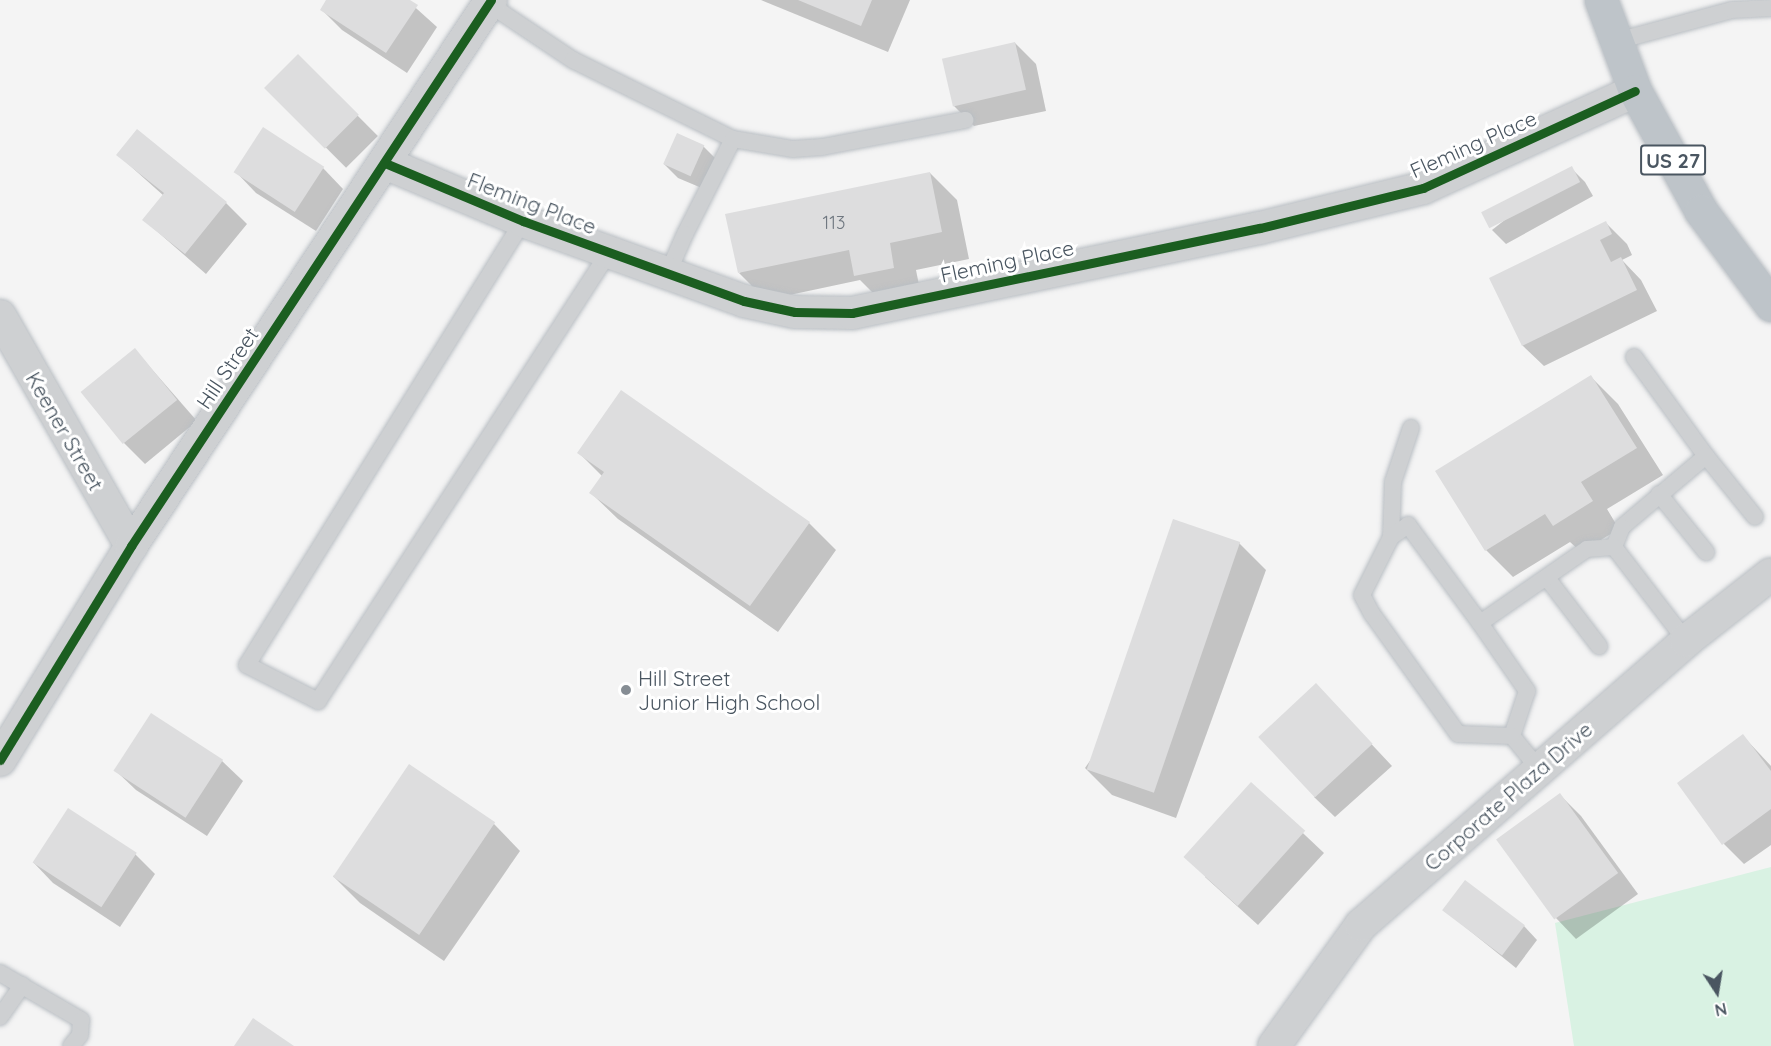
<!DOCTYPE html>
<html>
<head>
<meta charset="utf-8">
<style>
  body { margin:0 }
  #map { position:relative; width:1771px; height:1046px; overflow:hidden; background:#f4f4f4; font-family:Quicksand,sans-serif }
  div>[style] { position:absolute }
  .green>* { inset:0; background:#d9f2e3 }
  .shadow>* { inset:0; background:#0003; transform-origin:0 0 }
  .building>* { inset:0; background:#ddddde; transform-origin:0 0 }
  .roads { filter:drop-shadow(0 0 2px #b9bec3) drop-shadow(0 0 2px #b9bec3) }
  .lane>* { height:16px; margin:-8px; padding:0 8px; transform-origin:8px; border-radius:8px; background:#ced0d2 }
  .street>* { height:32px; margin:-16px; padding:0 16px; transform-origin:16px; border-radius:16px; background:#ced0d2 }
  .highway>* { height:33px; margin:-16.5px; padding:0 16.5px; transform-origin:16.5px; border-radius:16.5px; background:#bec4c9 }
  .cycleway>* { height:9px; margin:-4.5px; padding:0 4.5px; transform-origin:4.5px; border-radius:4.5px; background:#1b5e20 }
  .dots>* { width:16px; height:16px; translate:-50% -50%; box-sizing:border-box; border:3px solid #fff; border-radius:50% }
  span { translate:-50% -50%; white-space:nowrap; text-align:center; line-height:1.15; -webkit-text-stroke:6px #fff; paint-order:stroke }
  .number-label { font-size:18px; color:#707881 }
  .number-label span { -webkit-text-stroke-width:0 }
  .shield-label span { padding:2px 4px; background:#fff; border:2px solid; border-radius:4px; -webkit-text-stroke-width:0 }
  .shield-label { font-size:20px; color:#4a5661; font-weight:700 }
  .street-label { font-size:21px; color:#4a5661 }
  .poi-label { font-size:21px; color:#4a5661 }
  .left { translate:0 -50%; text-align:left }
  .north { position:absolute; left:1687px; top:962px; width:60px; height:60px; -webkit-text-stroke:4px #fff; paint-order:stroke; rotate:168deg; font-size:16px; font-weight:700; line-height:24px; text-align:center; color:#4a5661 }
  .north::after { content:''; display:block; margin:auto; width:21px; height:27px; background:#4a5661; clip-path:polygon(50% 0,100% 100%,50% 72%,0 100%) }
</style>
</head>
<body>
<div id="map">
  <div class="green">
    <i style="clip-path:polygon(1771px 867px,1771px 1046px,1574px 1046px,1555px 923px)"></i>
  </div>
  <div class="shadow">
    <i style="clip-path:polygon(328px 0,407px 0,437px 27px,407px 73px,342px 30px,322px 10px)"></i>
    <i style="clip-path:polygon(761px 0,910px 0,888px 52px)"></i>
    <i style="clip-path:polygon(1015px 43px,1036px 64px,1046px 111px,974px 126px,953px 105px)"></i>
    <i style="left:298px;top:56px;width:113px;height:45px;rotate:45deg"></i>
    <i style="clip-path:polygon(138px 131px,226px 203px,247px 224px,206px 274px,144px 220px,164px 196px,118px 155px)"></i>
    <i style="clip-path:polygon(703px 146px,717px 160px,704px 189px,678px 178px,664px 164px)"></i>
    <i style="clip-path:polygon(323px 168px,343px 189px,316px 231px,256px 193px,236px 172px)"></i>
    <i style="clip-path:polygon(1571px 168px,1585px 182px,1593px 196px,1506px 244px,1492px 230px)"></i>
    <i style="clip-path:polygon(930px 173px,957px 200px,969px 259px,916px 270px,921px 295px,882px 302px,860px 280px,766px 300px,739px 273px)"></i>
    <i style="clip-path:polygon(1606px 223px,1627px 244px,1632px 255px,1622px 260px,1641px 280px,1657px 311px,1544px 366px,1523px 346px,1491px 279px)"></i>
    <i style="clip-path:polygon(135px 350px,197px 421px,145px 464px,124px 443px,82px 392px)"></i>
    <i style="clip-path:polygon(1591px 377px,1618px 404px,1663px 475px,1607px 509px,1619px 529px,1581px 552px,1570px 542px,1513px 577px,1486px 550px)"></i>
    <i style="clip-path:polygon(579px 453px,809px 523px,836px 550px,778px 632px,618px 519px,591px 493px,602px 476px)"></i>
    <i style="clip-path:polygon(1239px 543px,1266px 570px,1176px 818px,1112px 795px,1085px 768px)"></i>
    <i style="clip-path:polygon(1316px 685px,1392px 766px,1335px 817px,1314px 797px)"></i>
    <i style="clip-path:polygon(1743px 736px,1771px 766px,1771px 845px,1744px 864px,1724px 844px)"></i>
    <i style="clip-path:polygon(222px 761px,243px 781px,207px 836px,136px 790px,115px 770px)"></i>
    <i style="clip-path:polygon(1251px 784px,1324px 853px,1258px 925px,1205px 877px)"></i>
    <i style="clip-path:polygon(1560px 795px,1581px 816px,1638px 894px,1576px 939px,1556px 918px,1498px 840px)"></i>
    <i style="clip-path:polygon(494px 824px,520px 851px,444px 961px,360px 903px,333px 876px)"></i>
    <i style="clip-path:polygon(135px 854px,155px 874px,120px 927px,53px 883px,33px 862px)"></i>
    <i style="clip-path:polygon(1444px 910px,1524px 926px,1537px 940px,1516px 968px)"></i>
  </div>
  <div class="building">
    <i style="clip-path:polygon(326px 0,410px 0,418px 5px,386px 53px,320px 10px)"></i>
    <i style="clip-path:polygon(798px 0,872px 0,861px 26px)"></i>
    <i style="left:1015px;top:42px;width:49px;height:75px;rotate:77deg"></i>
    <i style="left:298px;top:54px;width:86px;height:48px;rotate:45deg"></i>
    <i style="left:263px;top:127px;width:73px;height:54px;rotate:33deg"></i>
    <i style="clip-path:polygon(137px 129px,227px 202px,185px 254px,142px 220px,164px 193px,116px 155px)"></i>
    <i style="left:677px;top:133px;width:30px;height:34px;rotate:24deg"></i>
    <i style="left:1572px;top:166px;width:18px;height:102px;rotate:63deg"></i>
    <i style="clip-path:polygon(930px 172px,942px 232px,890px 243px,894px 268px,854px 276px,849px 250px,738px 273px,725px 214px)"></i>
    <i style="clip-path:polygon(1606px 221px,1612px 234px,1600px 240px,1611px 262px,1621px 257px,1637px 290px,1522px 346px,1489px 278px)"></i>
    <i style="left:135px;top:348px;width:67px;height:70px;rotate:51deg"></i>
    <i style="clip-path:polygon(1591px 375px,1637px 448px,1581px 482px,1593px 501px,1553px 526px,1545px 514px,1485px 551px,1435px 471px)"></i>
    <i style="clip-path:polygon(621px 390px,810px 522px,750px 606px,589px 493px,604px 472px,577px 453px)"></i>
    <i style="left:1173px;top:519px;width:71px;height:265px;rotate:19deg"></i>
    <i style="left:1316px;top:683px;width:83px;height:79px;rotate:47deg"></i>
    <i style="left:151px;top:713px;width:86px;height:69px;rotate:33deg"></i>
    <i style="clip-path:polygon(1743px 734px,1771px 771px,1771px 809px,1722px 845px,1677px 783px)"></i>
    <i style="left:409px;top:764px;width:104px;height:136px;rotate:34deg"></i>
    <i style="left:1251px;top:782px;width:73px;height:101px;rotate:42deg"></i>
    <i style="left:1560px;top:793px;width:99px;height:79px;rotate:54deg"></i>
    <i style="left:68px;top:808px;width:82px;height:65px;rotate:33deg"></i>
    <i style="left:1465px;top:880px;width:75px;height:38px;rotate:37deg"></i>
    <i style="clip-path:polygon(253px 1018px,294px 1046px,234px 1046px)"></i>
  </div>
  <div class="roads">
    <div class="lane">
      <i style="left:489px;top:4px;width:101px;rotate:33.7deg"></i>
      <i style="left:573px;top:60px;width:178px;rotate:26.3deg"></i>
      <i style="left:733px;top:139px;width:106px;rotate:116.8deg"></i>
      <i style="left:685px;top:234px;width:45px;rotate:113.7deg"></i>
      <i style="left:1617px;top:41px;width:119px;rotate:-15.1deg"></i>
      <i style="left:1732px;top:10px;width:39px;rotate:-3deg"></i>
      <i style="left:733px;top:139px;width:61px;rotate:9.5deg"></i>
      <i style="left:793px;top:149px;width:29px;rotate:-4deg"></i>
      <i style="left:822px;top:147px;width:146px;rotate:-10.7deg"></i>
      <i style="left:523px;top:221px;width:523px;rotate:121.87deg"></i>
      <i style="left:247px;top:665px;width:80px;rotate:26.9deg"></i>
      <i style="left:318px;top:701px;width:535px;rotate:-57.05deg"></i>
      <i style="left:1634px;top:357px;width:122px;rotate:54deg"></i>
      <i style="left:1706px;top:456px;width:110px;rotate:139.8deg"></i>
      <i style="left:1622px;top:527px;width:22px;rotate:112deg"></i>
      <i style="left:1614px;top:547px;width:118px;rotate:52.5deg"></i>
      <i style="left:1706px;top:456px;width:78px;rotate:51.2deg"></i>
      <i style="left:1659px;top:494px;width:75px;rotate:51deg"></i>
      <i style="left:1391px;top:537px;width:55px;rotate:-87.9deg"></i>
      <i style="left:1393px;top:482px;width:57px;rotate:-71.6deg"></i>
      <i style="left:1547px;top:578px;width:86px;rotate:52.6deg"></i>
      <i style="left:1480px;top:623px;width:83px;rotate:55.3deg"></i>
      <i style="left:1527px;top:691px;width:47px;rotate:108.4deg"></i>
      <i style="left:1539px;top:769px;width:43px;rotate:-129.3deg"></i>
      <i style="left:1512px;top:736px;width:54px;rotate:-177.9deg"></i>
      <i style="left:1458px;top:734px;width:148px;rotate:-125.6deg"></i>
      <i style="left:1372px;top:614px;width:21px;rotate:-118deg"></i>
      <i style="left:1362px;top:595px;width:65px;rotate:-63.4deg"></i>
      <i style="left:1391px;top:537px;width:21px;rotate:-35deg"></i>
      <i style="left:1408px;top:525px;width:122px;rotate:53.7deg"></i>
      <i style="left:1480px;top:623px;width:130px;rotate:-34.7deg"></i>
      <i style="left:1587px;top:549px;width:27px;rotate:-4deg"></i>
      <i style="left:0;top:973px;width:94px;rotate:30.1deg"></i>
      <i style="left:81px;top:1020px;width:15px;rotate:94deg"></i>
      <i style="left:80px;top:1035px;width:14px;rotate:129deg"></i>
      <i style="left:0;top:1017px;width:39px;rotate:-55deg"></i>
    </div>
    <div class="street">
      <i style="left:385px;top:163px;width:150px;rotate:22.8deg"></i>
      <i style="left:523px;top:221px;width:235px;rotate:19.9deg"></i>
      <i style="left:744px;top:301px;width:52px;rotate:12.2deg"></i>
      <i style="left:795px;top:312px;width:57px;rotate:1deg"></i>
      <i style="left:852px;top:313px;width:417px;rotate:-11.8deg"></i>
      <i style="left:1260px;top:228px;width:168px;rotate:-13.8deg"></i>
      <i style="left:1423px;top:188px;width:233px;rotate:-24.6deg"></i>
      <i style="left:0;top:316px;width:265px;rotate:60.3deg"></i>
      <i style="left:0;top:760px;width:251px;rotate:-58.5deg"></i>
      <i style="left:131px;top:546px;width:654px;rotate:-56.6deg"></i>
      <i style="left:1274px;top:1046px;width:149px;rotate:-54.3deg"></i>
      <i style="left:1361px;top:925px;width:432px;rotate:-41.1deg"></i>
      <i style="left:1686px;top:641px;width:108px;rotate:-38.2deg"></i>
    </div>
    <div class="highway">
      <i style="left:1601px;top:0;width:97px;rotate:69.5deg"></i>
      <i style="left:1635px;top:91px;width:137px;rotate:61.2deg"></i>
      <i style="left:1701px;top:211px;width:117px;rotate:53.3deg"></i>
    </div>
  </div>
  <div class="cycleway">
    <i style="left:385px;top:163px;width:150px;rotate:22.8deg"></i>
    <i style="left:523px;top:221px;width:235px;rotate:19.9deg"></i>
    <i style="left:744px;top:301px;width:52px;rotate:12.2deg"></i>
    <i style="left:795px;top:312px;width:57px;rotate:1deg"></i>
    <i style="left:852px;top:313px;width:417px;rotate:-11.8deg"></i>
    <i style="left:1260px;top:228px;width:168px;rotate:-13.8deg"></i>
    <i style="left:1423px;top:188px;width:233px;rotate:-24.6deg"></i>
    <i style="left:0;top:760px;width:251px;rotate:-58.5deg"></i>
    <i style="left:131px;top:546px;width:654px;rotate:-56.6deg"></i>
  </div>
  <div class="dots">
    <i style="left:626px;top:690px;background:#868d94"></i>
  </div>
  <div class="number-label">
    <span style="left:834px;top:223px">113</span>
  </div>
  <div class="shield-label">
    <span style="left:1673px;top:160px">US 27</span>
  </div>
  <div class="street-label">
    <span style="left:1473px;top:144px;rotate:-24deg">Fleming Place</span>
    <span style="left:532px;top:203px;rotate:21deg">Fleming Place</span>
    <span style="left:1007px;top:261px;rotate:-12deg">Fleming Place</span>
    <span style="left:227px;top:368px;rotate:-56deg">Hill Street</span>
    <span style="left:65px;top:431px;rotate:60deg">Keener Street</span>
    <span style="left:1508px;top:796px;rotate:-41deg">Corporate Plaza Drive</span>
  </div>
  <div class="poi-label">
    <span class="left" style="left:638px;top:690px">Hill Street<br>Junior High School</span>
  </div>
  <div class="north">N</div>
</div>
</body>
</html>
